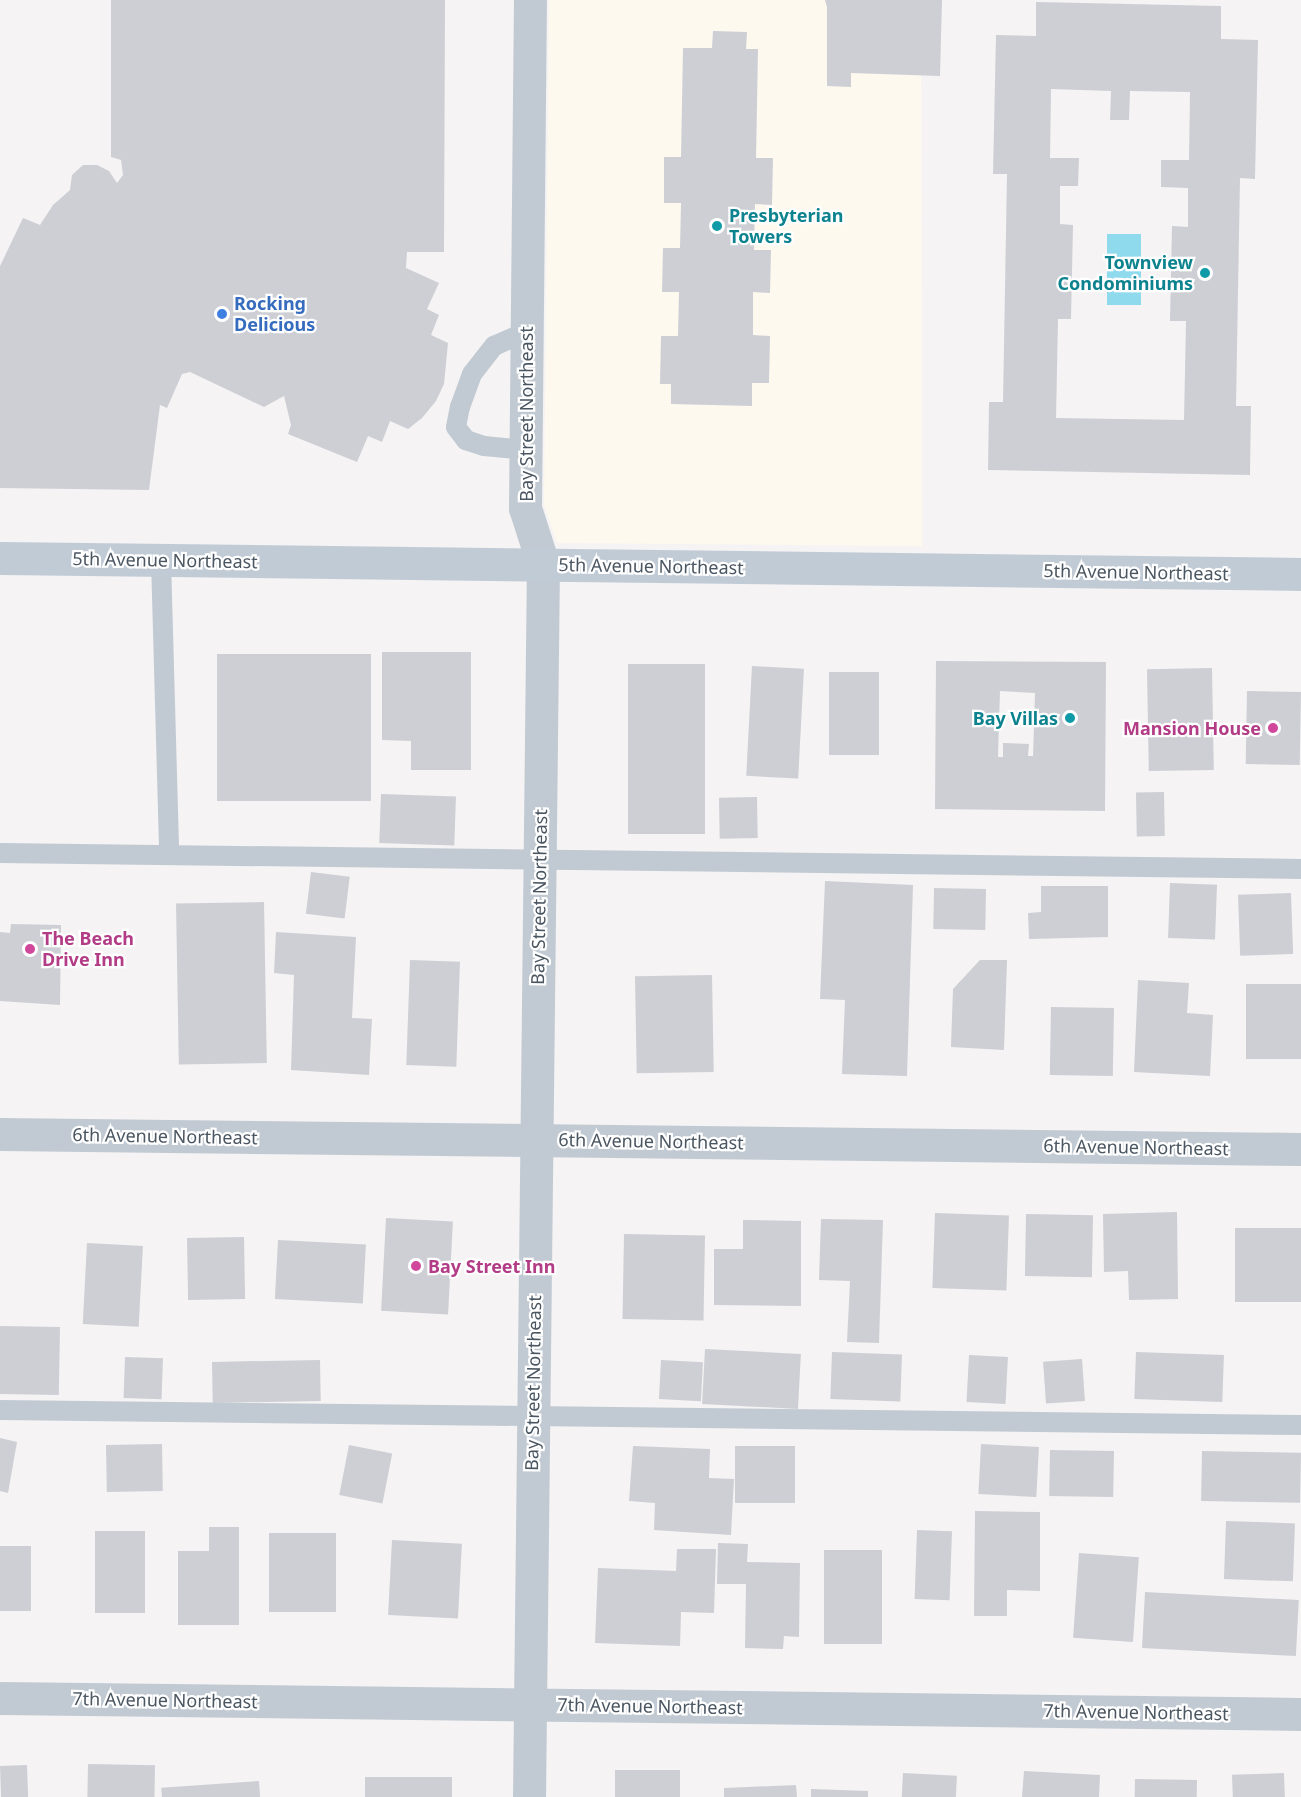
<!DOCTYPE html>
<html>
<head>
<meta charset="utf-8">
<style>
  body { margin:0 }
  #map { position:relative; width:1301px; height:1797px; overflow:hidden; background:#f5f3f3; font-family:"Noto Sans",sans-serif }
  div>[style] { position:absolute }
  .commercial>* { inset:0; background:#fdf9ef }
  .water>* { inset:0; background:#90daee; transform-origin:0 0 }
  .building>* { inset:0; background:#cdcfd5; transform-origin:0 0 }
  .lane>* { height:20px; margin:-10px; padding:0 10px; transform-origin:10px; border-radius:10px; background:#c1cad2 }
  .street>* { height:33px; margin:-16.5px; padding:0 16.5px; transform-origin:16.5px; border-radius:16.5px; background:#c1cad2 }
  .secondary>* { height:33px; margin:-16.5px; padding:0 16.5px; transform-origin:16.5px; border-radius:16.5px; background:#c1cbd6 }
  .dots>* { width:16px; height:16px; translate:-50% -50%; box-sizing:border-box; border:3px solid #fff; border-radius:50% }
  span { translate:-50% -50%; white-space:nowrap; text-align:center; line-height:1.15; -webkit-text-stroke:4.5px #fff; paint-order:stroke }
  .culture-label { font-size:18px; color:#0d838f; font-weight:700 }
  .left { translate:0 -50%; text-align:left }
  .right { translate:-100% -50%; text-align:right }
  .shop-label { font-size:18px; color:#366cbe; font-weight:700 }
  .street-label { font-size:18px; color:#4a5661 }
  .hotel-label { font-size:18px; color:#b23c85; font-weight:700 }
</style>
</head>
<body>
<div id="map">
  <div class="commercial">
    <i style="clip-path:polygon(549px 0,921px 0,922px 546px,557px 543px,544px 505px)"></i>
  </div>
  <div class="water">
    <i style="left:1107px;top:234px;width:34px;height:71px"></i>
  </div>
  <div class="building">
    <i style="clip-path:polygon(111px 0,445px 0,444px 252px,407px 252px,406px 268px,439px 283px,427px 309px,439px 315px,431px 335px,448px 343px,444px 384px,436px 401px,422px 418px,408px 429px,390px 421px,382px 442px,368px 436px,357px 462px,288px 434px,291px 425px,284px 396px,264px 407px,190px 372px,182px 374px,167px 408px,160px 405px,149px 490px,0 488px,0 266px,23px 218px,40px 225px,53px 205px,70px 190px,72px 175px,83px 165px,97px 165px,109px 171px,117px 183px,123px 175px,121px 160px,111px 157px)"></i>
    <i style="clip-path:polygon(825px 0,942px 0,940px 76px,851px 73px,851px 87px,827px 86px,827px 7px)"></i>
    <i style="clip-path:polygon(evenodd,1036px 2px,1221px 6px,1221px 39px,1258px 40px,1255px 179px,1240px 178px,1236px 406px,1251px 406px,1250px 475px,988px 470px,989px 402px,1003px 402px,1007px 174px,993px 174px,996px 35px,1036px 36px,1036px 2px,1051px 89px,1111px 91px,1110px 120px,1129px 120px,1130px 91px,1190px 92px,1189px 160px,1161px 160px,1161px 187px,1188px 188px,1188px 227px,1172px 226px,1170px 321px,1186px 321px,1184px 420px,1056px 418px,1058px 319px,1071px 319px,1073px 225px,1060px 224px,1060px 186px,1078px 186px,1079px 158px,1050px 158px,1051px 89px)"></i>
    <i style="clip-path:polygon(713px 31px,747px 32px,746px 49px,758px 49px,756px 158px,773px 158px,772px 205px,755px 204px,754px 250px,771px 250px,770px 293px,753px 292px,753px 335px,770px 336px,769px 383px,752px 383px,752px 406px,671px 404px,671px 384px,660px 384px,661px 336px,678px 336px,679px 292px,662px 292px,663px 248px,680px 248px,681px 203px,664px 203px,664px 157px,681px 157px,683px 48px,712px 48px)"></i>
    <i style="clip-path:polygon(382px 652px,471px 652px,471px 770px,411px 770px,411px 741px,382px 740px)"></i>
    <i style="left:217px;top:654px;width:154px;height:147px"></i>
    <i style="clip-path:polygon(evenodd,936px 661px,1106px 662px,1105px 811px,935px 809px,936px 661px,1000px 691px,1035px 693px,1033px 756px,1028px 756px,1029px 744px,1003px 743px,1003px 757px,998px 757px,1000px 691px)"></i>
    <i style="left:628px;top:664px;width:77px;height:170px"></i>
    <i style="left:752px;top:666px;width:52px;height:110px;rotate:3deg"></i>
    <i style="left:1212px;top:668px;width:102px;height:65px;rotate:89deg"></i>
    <i style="left:829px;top:672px;width:50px;height:83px"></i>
    <i style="left:1247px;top:691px;width:54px;height:73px;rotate:1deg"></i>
    <i style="left:1164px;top:792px;width:44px;height:28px;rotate:89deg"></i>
    <i style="left:381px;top:794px;width:75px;height:49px;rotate:2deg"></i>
    <i style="left:757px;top:797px;width:41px;height:38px;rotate:89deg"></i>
    <i style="left:311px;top:872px;width:39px;height:42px;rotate:7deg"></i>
    <i style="clip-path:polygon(825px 881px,913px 885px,907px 1076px,842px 1074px,845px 1000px,820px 999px)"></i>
    <i style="left:1170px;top:883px;width:47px;height:55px;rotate:2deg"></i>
    <i style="clip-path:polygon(1041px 886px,1108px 886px,1108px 937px,1029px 939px,1028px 913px,1041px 912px)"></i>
    <i style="left:934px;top:888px;width:52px;height:41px;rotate:1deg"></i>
    <i style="left:1291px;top:893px;width:61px;height:53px;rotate:88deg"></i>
    <i style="left:264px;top:902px;width:161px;height:88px;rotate:89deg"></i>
    <i style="clip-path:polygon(11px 924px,61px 925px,60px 1005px,0 1001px,0 932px,10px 933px)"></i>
    <i style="clip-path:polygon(276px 932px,356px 937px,352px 1018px,372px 1019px,369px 1075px,291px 1070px,294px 975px,274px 973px)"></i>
    <i style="left:410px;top:960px;width:50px;height:105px;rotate:2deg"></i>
    <i style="clip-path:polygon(980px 960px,1007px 960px,1004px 1050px,951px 1047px,953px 989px)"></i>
    <i style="left:712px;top:975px;width:97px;height:77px;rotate:89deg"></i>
    <i style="clip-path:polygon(1138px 980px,1189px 983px,1187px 1013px,1213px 1015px,1210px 1076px,1134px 1072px)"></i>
    <i style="left:1301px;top:984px;width:75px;height:55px;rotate:90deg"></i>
    <i style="left:1051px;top:1007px;width:63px;height:68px;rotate:1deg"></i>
    <i style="clip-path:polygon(1177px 1212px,1178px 1299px,1129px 1300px,1128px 1271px,1104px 1272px,1103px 1214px)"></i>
    <i style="left:935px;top:1213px;width:74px;height:75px;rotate:2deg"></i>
    <i style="left:1026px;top:1214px;width:67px;height:62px;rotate:1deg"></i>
    <i style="left:386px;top:1218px;width:67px;height:93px;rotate:3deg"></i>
    <i style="clip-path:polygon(821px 1219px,883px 1220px,879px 1343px,847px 1342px,850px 1281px,819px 1280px)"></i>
    <i style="clip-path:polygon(743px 1220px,801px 1221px,801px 1306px,714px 1305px,714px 1249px,743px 1249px)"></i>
    <i style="left:1235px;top:1228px;width:66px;height:74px"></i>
    <i style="left:624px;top:1234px;width:81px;height:85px;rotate:1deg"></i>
    <i style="left:244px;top:1237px;width:62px;height:57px;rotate:89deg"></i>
    <i style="left:278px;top:1240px;width:88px;height:59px;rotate:3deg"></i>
    <i style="left:87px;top:1243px;width:56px;height:81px;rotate:3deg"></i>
    <i style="left:0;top:1326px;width:60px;height:68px;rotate:1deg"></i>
    <i style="left:705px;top:1349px;width:96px;height:55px;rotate:3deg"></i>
    <i style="left:832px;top:1352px;width:70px;height:47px;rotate:2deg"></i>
    <i style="left:1136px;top:1352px;width:88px;height:47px;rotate:2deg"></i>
    <i style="left:969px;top:1355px;width:39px;height:47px;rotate:3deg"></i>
    <i style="left:125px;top:1357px;width:38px;height:41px;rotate:2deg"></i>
    <i style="left:1082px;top:1359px;width:42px;height:39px;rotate:86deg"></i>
    <i style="left:320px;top:1360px;width:41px;height:108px;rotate:89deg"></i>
    <i style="left:661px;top:1360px;width:42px;height:39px;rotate:3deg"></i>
    <i style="clip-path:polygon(0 1438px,17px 1442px,8px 1493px,0 1491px)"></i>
    <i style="left:162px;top:1444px;width:47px;height:56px;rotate:89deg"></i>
    <i style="left:981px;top:1444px;width:58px;height:50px;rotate:3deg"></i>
    <i style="left:349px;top:1445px;width:44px;height:51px;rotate:11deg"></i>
    <i style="clip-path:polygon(633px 1446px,710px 1449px,709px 1478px,734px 1479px,731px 1535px,654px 1530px,655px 1503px,629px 1501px)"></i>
    <i style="left:735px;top:1446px;width:60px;height:57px"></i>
    <i style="left:1050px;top:1450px;width:64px;height:46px;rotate:1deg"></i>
    <i style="left:1202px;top:1451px;width:99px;height:50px;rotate:1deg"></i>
    <i style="clip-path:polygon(975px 1511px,1040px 1512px,1040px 1591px,1007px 1590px,1007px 1616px,974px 1616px)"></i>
    <i style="left:1226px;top:1521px;width:69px;height:58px;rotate:2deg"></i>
    <i style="clip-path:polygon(209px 1527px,239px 1527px,239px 1625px,178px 1625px,178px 1551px,209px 1551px)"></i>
    <i style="left:917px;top:1530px;width:35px;height:69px;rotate:2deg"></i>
    <i style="left:95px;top:1531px;width:50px;height:82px"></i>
    <i style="left:269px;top:1533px;width:67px;height:79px"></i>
    <i style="left:392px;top:1540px;width:70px;height:75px;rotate:3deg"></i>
    <i style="clip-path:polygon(718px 1543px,748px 1544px,747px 1562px,800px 1563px,799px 1637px,784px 1636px,783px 1649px,745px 1648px,746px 1584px,717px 1584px)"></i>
    <i style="left:0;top:1546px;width:31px;height:65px"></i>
    <i style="clip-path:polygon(677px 1549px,716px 1549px,714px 1613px,681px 1612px,680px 1646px,595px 1643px,598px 1568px,676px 1571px)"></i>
    <i style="left:824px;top:1550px;width:58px;height:94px"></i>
    <i style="left:1079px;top:1553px;width:60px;height:85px;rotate:4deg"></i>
    <i style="left:1145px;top:1592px;width:154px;height:56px;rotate:3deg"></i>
    <i style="left:88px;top:1764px;width:67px;height:33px;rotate:1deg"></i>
    <i style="left:27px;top:1765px;width:32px;height:27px;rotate:88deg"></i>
    <i style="left:680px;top:1770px;width:27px;height:65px;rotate:90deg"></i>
    <i style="clip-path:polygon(1024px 1771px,1100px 1775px,1099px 1797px,1022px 1797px)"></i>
    <i style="left:903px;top:1773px;width:54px;height:24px;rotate:3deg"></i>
    <i style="left:1284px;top:1773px;width:24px;height:52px;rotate:88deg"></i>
    <i style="left:365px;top:1777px;width:87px;height:20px"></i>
    <i style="left:1135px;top:1779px;width:62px;height:18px;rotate:1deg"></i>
    <i style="left:259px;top:1781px;width:16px;height:98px;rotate:86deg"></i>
    <i style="clip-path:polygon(796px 1785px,797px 1797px,724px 1797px,724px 1788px)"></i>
    <i style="clip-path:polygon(811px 1789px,868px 1791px,868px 1797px,811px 1797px)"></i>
  </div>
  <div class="lane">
    <i style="left:526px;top:450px;width:42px;rotate:-174.6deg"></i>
    <i style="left:484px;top:446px;width:19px;rotate:-162deg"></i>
    <i style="left:466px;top:440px;width:16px;rotate:-128deg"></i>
    <i style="left:456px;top:427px;width:20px;rotate:-79deg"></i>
    <i style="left:460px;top:407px;width:35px;rotate:-70deg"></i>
    <i style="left:472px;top:374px;width:36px;rotate:-52deg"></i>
    <i style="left:494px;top:346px;width:36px;rotate:-24deg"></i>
    <i style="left:161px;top:560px;width:295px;rotate:88.4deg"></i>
    <i style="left:0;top:853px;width:1301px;rotate:0.7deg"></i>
    <i style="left:0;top:1410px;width:1301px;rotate:0.66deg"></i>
  </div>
  <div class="street">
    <i style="left:0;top:1134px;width:1301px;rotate:0.66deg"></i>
    <i style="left:0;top:1698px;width:1301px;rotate:0.7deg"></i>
    <i style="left:529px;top:1797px;width:1233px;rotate:-89.35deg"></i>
    <i style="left:543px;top:564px;width:59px;rotate:-107.8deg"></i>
    <i style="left:525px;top:508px;width:508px;rotate:-89.44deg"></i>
  </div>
  <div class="secondary">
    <i style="left:0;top:558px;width:1301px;rotate:0.7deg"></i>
  </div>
  <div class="dots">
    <i style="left:717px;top:226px;background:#0f9aa8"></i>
    <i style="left:1205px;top:273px;background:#0f9aa8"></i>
    <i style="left:222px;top:314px;background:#3f7fe0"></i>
    <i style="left:1070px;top:718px;background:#0f9aa8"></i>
    <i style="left:1273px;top:728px;background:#d1479c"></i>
    <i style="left:30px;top:949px;background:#d1479c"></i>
    <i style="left:416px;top:1266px;background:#d1479c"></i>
  </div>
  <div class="culture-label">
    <span class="left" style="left:729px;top:226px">Presbyterian<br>Towers</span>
    <span class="right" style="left:1193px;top:273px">Townview<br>Condominiums</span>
    <span class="right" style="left:1058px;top:718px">Bay Villas</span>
  </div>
  <div class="shop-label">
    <span class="left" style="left:234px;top:314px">Rocking<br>Delicious</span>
  </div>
  <div class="street-label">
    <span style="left:526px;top:414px;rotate:-90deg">Bay Street Northeast</span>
    <span style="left:165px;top:560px;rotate:1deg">5th Avenue Northeast</span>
    <span style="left:651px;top:566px;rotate:1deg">5th Avenue Northeast</span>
    <span style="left:1136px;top:572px;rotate:1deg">5th Avenue Northeast</span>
    <span style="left:539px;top:897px;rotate:-89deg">Bay Street Northeast</span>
    <span style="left:165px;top:1136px;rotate:1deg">6th Avenue Northeast</span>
    <span style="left:651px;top:1141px;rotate:1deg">6th Avenue Northeast</span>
    <span style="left:1136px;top:1147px;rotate:1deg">6th Avenue Northeast</span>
    <span style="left:533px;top:1383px;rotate:-89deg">Bay Street Northeast</span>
    <span style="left:165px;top:1700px;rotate:1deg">7th Avenue Northeast</span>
    <span style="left:650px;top:1706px;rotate:1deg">7th Avenue Northeast</span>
    <span style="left:1136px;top:1712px;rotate:1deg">7th Avenue Northeast</span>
  </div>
  <div class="hotel-label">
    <span class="right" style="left:1261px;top:728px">Mansion House</span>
    <span class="left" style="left:42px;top:949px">The Beach<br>Drive Inn</span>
    <span class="left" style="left:428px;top:1266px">Bay Street Inn</span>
  </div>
</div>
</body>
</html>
